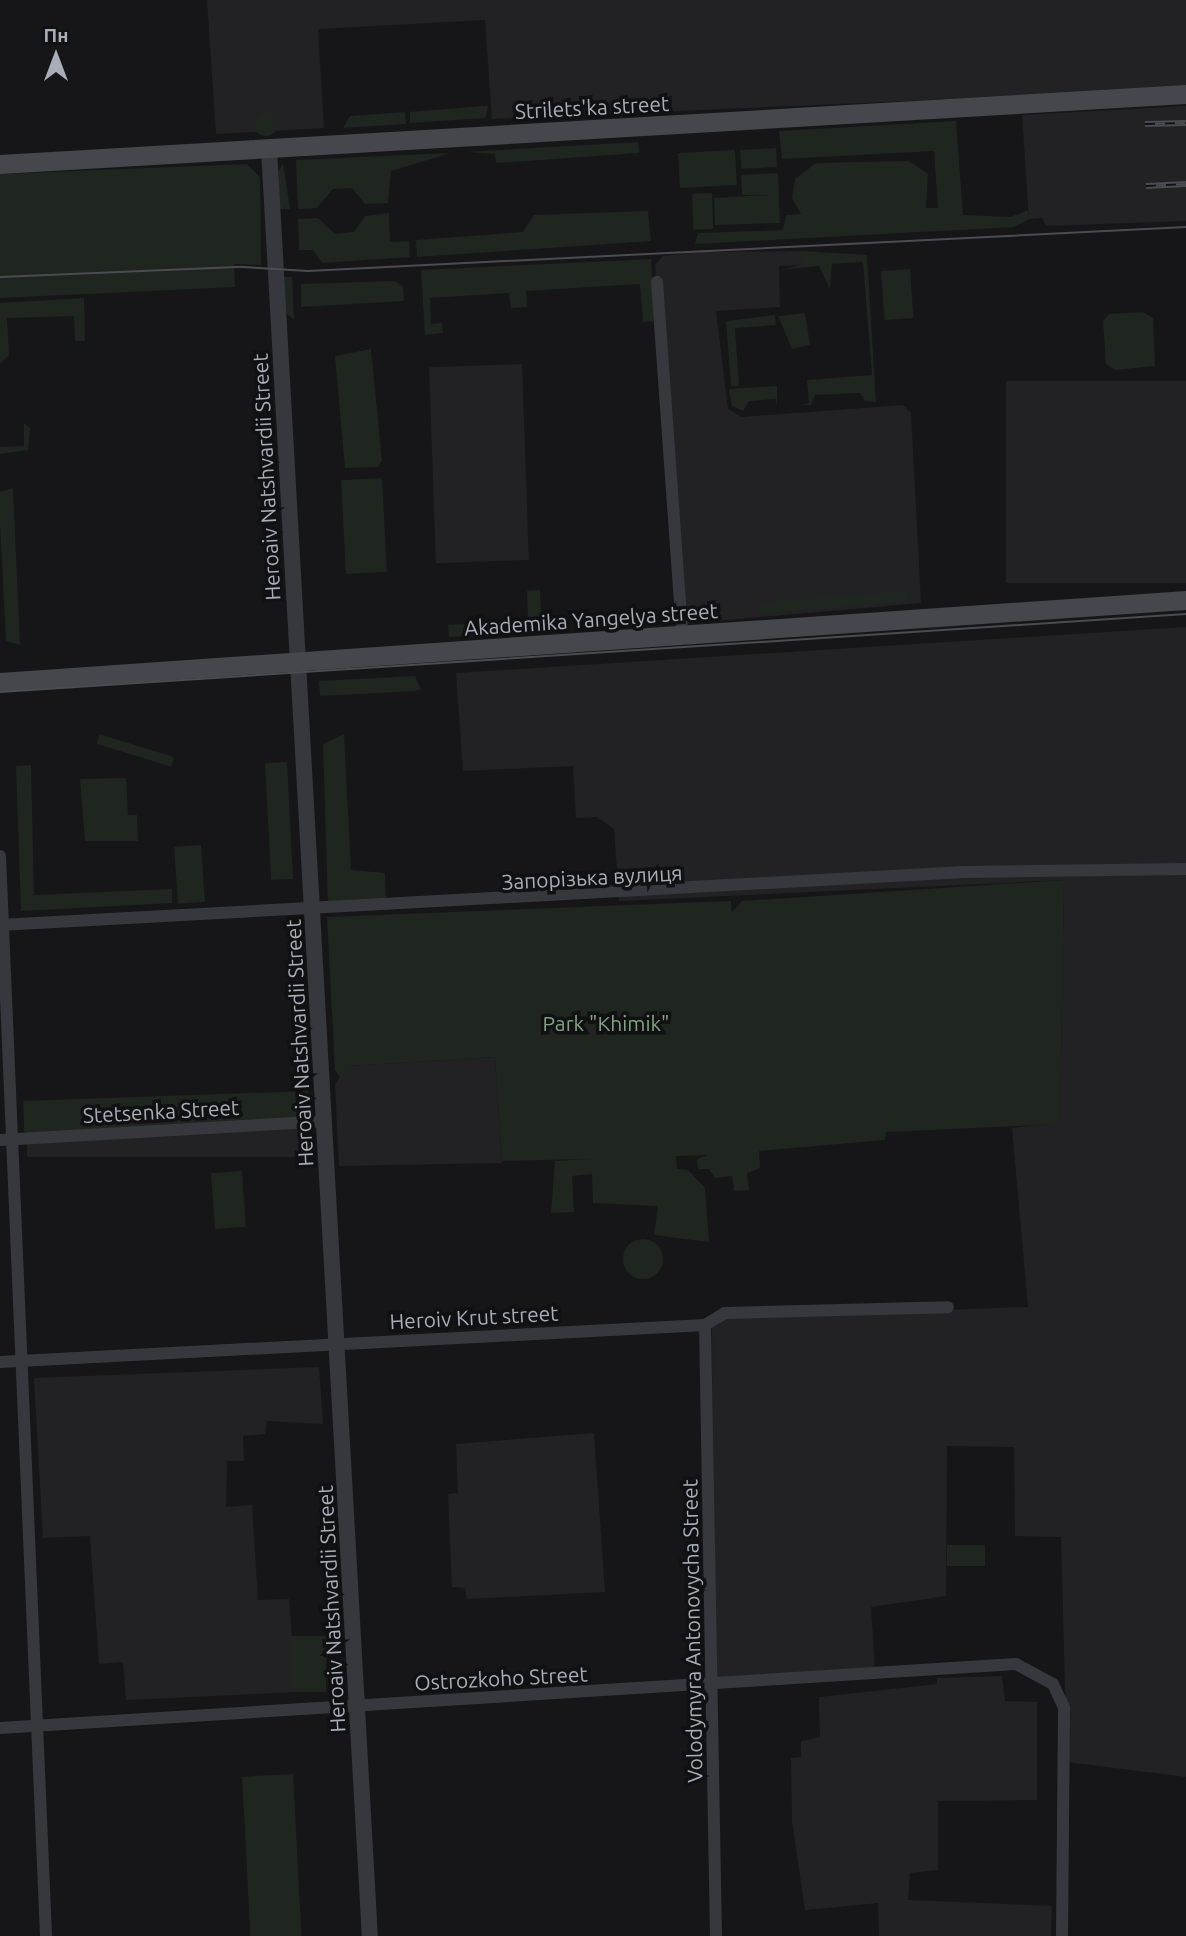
<!DOCTYPE html>
<html>
<head>
<meta charset="utf-8">
<style>
  body { margin:0 }
  #map { position:relative; width:1186px; height:1936px; overflow:hidden; background:#161618; font-family:Ubuntu,sans-serif }
  div>[style] { position:absolute }
  .built>* { inset:0; background:#222225; transform-origin:0 0 }
  .green>* { inset:0; background:#1e261f; transform-origin:0 0 }
  .round { border-radius:50% }
  .minor>* { height:12px; margin:-6px; padding:0 6px; transform-origin:6px; border-radius:6px; background:#37383d }
  .tertiary>* { height:16px; margin:-8px; padding:0 8px; transform-origin:8px; border-radius:8px; background:#37383d }
  .secondary>* { height:19px; margin:-9.5px; padding:0 9.5px; transform-origin:9.5px; border-radius:9.5px; background:#45474d }
  .tram>* { height:2px; margin:-1px; padding:0 1px; transform-origin:1px; border-radius:1px; background:#4a4c52 }
  .rail>* { height:6px; margin-top:-3px; transform-origin:0; background:repeating-linear-gradient(90deg,#111113 0 10px,#4a4c52 0 20px); box-sizing:border-box; border-block:2px solid #4a4c52 }
  span { translate:-50% -50%; white-space:nowrap; text-align:center; line-height:1.15; -webkit-text-stroke:7px #111113; paint-order:stroke }
  .street-label { font-size:21px; color:#a8adb8 }
  .park-label { font-size:21px; color:#7fa381 }
  .north { position:absolute; left:21px; top:21px; width:70px; height:70px; -webkit-text-stroke:5px #111113; paint-order:stroke; rotate:0deg; font-size:19px; font-weight:700; line-height:28px; text-align:center; color:#a8adb8 }
  .north::after { content:''; display:block; margin:auto; width:24px; height:32px; background:#a8adb8; clip-path:polygon(50% 0,100% 100%,50% 72%,0 100%) }
</style>
</head>
<body>
<div id="map">
  <div class="built">
    <i style="clip-path:polygon(207px 0,1186px 0,1186px 89px,492px 119px,485px 20px,318px 29px,324px 128px,216px 134px)"></i>
    <i style="clip-path:polygon(1186px 106px,1186px 221px,1046px 226px,1042px 218px,1029px 219px,1022px 115px)"></i>
    <i style="clip-path:polygon(802px 251px,802px 265px,779px 266px,780px 307px,716px 311px,728px 409px,742px 417px,903px 405px,911px 413px,921px 603px,681px 624px,655px 265px,663px 256px,705px 252px)"></i>
    <i style="left:522px;top:364px;width:196px;height:93px;rotate:88deg"></i>
    <i style="left:1186px;top:381px;width:202px;height:180px;rotate:90deg"></i>
    <i style="clip-path:polygon(1186px 627px,1186px 1777px,1067px 1762px,1061px 1537px,1015px 1536px,1014px 1447px,947px 1446px,946px 1596px,871px 1607px,875px 1672px,713px 1684px,712px 1326px,724px 1318px,1028px 1307px,1012px 1128px,1060px 1123px,1064px 880px,619px 901px,614px 829px,597px 817px,576px 818px,573px 766px,463px 771px,456px 673px)"></i>
    <i style="clip-path:polygon(495px 1057px,502px 1163px,339px 1166px,335px 1084px,348px 1066px)"></i>
    <i style="left:309px;top:1127px;width:30px;height:282px;rotate:90deg"></i>
    <i style="clip-path:polygon(319px 1367px,323px 1424px,267px 1421px,265px 1434px,243px 1436px,244px 1461px,227px 1461px,226px 1507px,252px 1505px,258px 1600px,289px 1599px,296px 1692px,126px 1700px,123px 1662px,99px 1664px,90px 1536px,43px 1538px,34px 1378px)"></i>
    <i style="clip-path:polygon(594px 1433px,605px 1592px,467px 1599px,465px 1588px,452px 1587px,448px 1494px,458px 1493px,456px 1444px)"></i>
    <i style="clip-path:polygon(1002px 1676px,1005px 1701px,1037px 1702px,1037px 1800px,938px 1801px,938px 1870px,910px 1873px,908px 1900px,1052px 1906px,1051px 1936px,879px 1936px,878px 1903px,805px 1910px,792px 1821px,791px 1758px,801px 1757px,801px 1741px,820px 1737px,819px 1697px,937px 1684px,937px 1678px)"></i>
  </div>
  <div class="green">
    <i style="clip-path:polygon(482px 106px,488px 106px,486px 118px,410px 123px,410px 112px)"></i>
    <i style="clip-path:polygon(405px 112px,406px 124px,343px 128px,350px 116px)"></i>
    <i class="round" style="left:254px;top:112px;width:24px;height:24px"></i>
    <i style="clip-path:polygon(956px 121px,963px 215px,1011px 217px,1028px 210px,1029px 219px,1014px 227px,695px 244px,698px 233px,783px 230px,786px 215px,801px 214px,792px 198px,795px 179px,816px 163px,909px 161px,928px 174px,926px 208px,938px 208px,934px 151px,782px 159px,779px 131px)"></i>
    <i style="clip-path:polygon(638px 142px,639px 153px,496px 163px,495px 154px,467px 152px)"></i>
    <i style="left:776px;top:148px;width:19px;height:36px;rotate:87deg"></i>
    <i style="left:735px;top:150px;width:35px;height:57px;rotate:87deg"></i>
    <i style="clip-path:polygon(450px 153px,391px 171px,388px 203px,365px 204px,352px 188px,333px 189px,317px 208px,298px 209px,296px 160px)"></i>
    <i style="clip-path:polygon(283px 163px,290px 209px,277px 209px,275px 178px)"></i>
    <i style="clip-path:polygon(247px 164px,260px 177px,261px 265px,234px 264px,235px 287px,0 298px,0 174px)"></i>
    <i style="clip-path:polygon(778px 173px,780px 223px,715px 225px,714px 198px,769px 195px,742px 195px,741px 175px)"></i>
    <i style="left:712px;top:193px;width:36px;height:20px;rotate:88deg"></i>
    <i style="clip-path:polygon(648px 211px,651px 241px,417px 257px,416px 240px,523px 232px,534px 215px)"></i>
    <i style="clip-path:polygon(389px 213px,390px 242px,409px 241px,410px 257px,322px 263px,313px 250px,299px 250px,298px 219px,318px 218px,335px 234px,354px 232px,365px 216px)"></i>
    <i style="clip-path:polygon(802px 251px,867px 255px,876px 402px,865px 401px,860px 393px,815px 395px,811px 405px,799px 405px,809px 403px,807px 380px,872px 375px,863px 262px,832px 264px,830px 289px,819px 266px,779px 270px,802px 265px)"></i>
    <i style="clip-path:polygon(651px 259px,654px 321px,643px 322px,640px 284px,526px 291px,527px 307px,511px 308px,509px 293px,430px 298px,431px 324px,442px 323px,443px 333px,425px 335px,421px 270px)"></i>
    <i style="left:910px;top:269px;width:49px;height:29px;rotate:86deg"></i>
    <i style="clip-path:polygon(280px 277px,292px 277px,294px 320px,281px 308px)"></i>
    <i style="clip-path:polygon(394px 281px,403px 286px,404px 301px,301px 307px,301px 284px)"></i>
    <i style="clip-path:polygon(84px 298px,85px 341px,75px 341px,74px 316px,7px 318px,9px 355px,0 364px,0 303px)"></i>
    <i style="clip-path:polygon(1143px 312px,1153px 318px,1155px 366px,1115px 370px,1106px 364px,1103px 321px,1109px 314px)"></i>
    <i style="clip-path:polygon(805px 313px,810px 345px,792px 349px,778px 316px)"></i>
    <i style="clip-path:polygon(775px 315px,776px 325px,735px 328px,739px 386px,731px 386px,726px 321px)"></i>
    <i style="clip-path:polygon(371px 349px,382px 461px,378px 467px,345px 468px,335px 356px)"></i>
    <i style="clip-path:polygon(777px 386px,777px 408px,776px 399px,749px 401px,743px 411px,732px 406px,729px 389px)"></i>
    <i style="clip-path:polygon(24px 423px,30px 428px,28px 450px,0 454px,0 447px,24px 446px)"></i>
    <i style="left:382px;top:478px;width:94px;height:41px;rotate:87deg"></i>
    <i style="clip-path:polygon(13px 488px,20px 645px,6px 641px,0 524px,0 492px)"></i>
    <i style="clip-path:polygon(540px 590px,542px 632px,449px 637px,448px 625px,528px 620px,527px 591px)"></i>
    <i style="clip-path:polygon(906px 591px,907px 602px,758px 613px,758px 607px,781px 600px)"></i>
    <i style="clip-path:polygon(415px 676px,421px 689px,415px 691px,320px 696px,319px 681px)"></i>
    <i style="clip-path:polygon(344px 734px,351px 870px,385px 873px,386px 904px,328px 906px,323px 744px)"></i>
    <i style="left:174px;top:757px;width:10px;height:78px;rotate:107deg"></i>
    <i style="left:287px;top:762px;width:117px;height:22px;rotate:87deg"></i>
    <i style="clip-path:polygon(31px 765px,34px 895px,172px 889px,172px 903px,21px 911px,16px 766px)"></i>
    <i style="clip-path:polygon(126px 778px,128px 815px,137px 815px,138px 841px,85px 841px,80px 779px)"></i>
    <i style="left:201px;top:845px;width:57px;height:27px;rotate:86deg"></i>
    <i style="clip-path:polygon(1064px 880px,1060px 1124px,886px 1132px,885px 1140px,759px 1151px,760px 1168px,747px 1173px,749px 1190px,734px 1191px,732px 1176px,715px 1178px,709px 1169px,698px 1169px,697px 1159px,708px 1155px,676px 1156px,677px 1169px,688px 1170px,705px 1188px,709px 1242px,654px 1235px,658px 1206px,593px 1203px,592px 1174px,572px 1176px,574px 1212px,551px 1213px,555px 1161px,591px 1159px,502px 1161px,495px 1057px,348px 1066px,341px 1079px,335px 1070px,327px 917px,731px 901px,732px 912px,742px 901px)"></i>
    <i style="left:308px;top:1091px;width:31px;height:285px;rotate:88deg"></i>
    <i style="left:242px;top:1171px;width:56px;height:31px;rotate:86deg"></i>
    <i class="round" style="left:623px;top:1239px;width:40px;height:40px"></i>
    <i style="left:947px;top:1545px;width:38px;height:21px"></i>
    <i style="left:290px;top:1636px;width:36px;height:56px"></i>
    <i style="left:293px;top:1774px;width:162px;height:51px;rotate:87deg"></i>
  </div>
  <div class="minor">
    <i style="left:657px;top:282px;width:354px;rotate:85.9deg"></i>
    <i style="left:0;top:856px;width:1081px;rotate:87.56deg"></i>
    <i style="left:0;top:925px;width:966px;rotate:-3.14deg"></i>
    <i style="left:965px;top:872px;width:221px;rotate:-0.8deg"></i>
    <i style="left:0;top:1140px;width:326px;rotate:-3.3deg"></i>
    <i style="left:705px;top:1325px;width:611px;rotate:88.97deg"></i>
    <i style="left:0;top:1362px;width:706px;rotate:-3deg"></i>
    <i style="left:705px;top:1325px;width:23px;rotate:-31deg"></i>
    <i style="left:725px;top:1313px;width:223px;rotate:-1.5deg"></i>
    <i style="left:0;top:1728px;width:1018px;rotate:-3.6deg"></i>
    <i style="left:1016px;top:1664px;width:42px;rotate:28.4deg"></i>
    <i style="left:1053px;top:1684px;width:26px;rotate:65deg"></i>
    <i style="left:1064px;top:1708px;width:228px;rotate:90.5deg"></i>
  </div>
  <div class="tertiary">
    <i style="left:269px;top:149px;width:1790px;rotate:86.77deg"></i>
  </div>
  <div class="secondary">
    <i style="left:0;top:164px;width:1188px;rotate:-3.38deg"></i>
    <i style="left:0;top:682px;width:1189px;rotate:-3.96deg"></i>
  </div>
  <div class="tram">
    <i style="left:0;top:277px;width:243px;rotate:-2.4deg"></i>
    <i style="left:243px;top:267px;width:65px;rotate:3.5deg"></i>
    <i style="left:308px;top:271px;width:879px;rotate:-2.87deg"></i>
    <i style="left:0;top:692px;width:1189px;rotate:-3.76deg"></i>
  </div>
  <div class="rail">
    <i style="left:1145px;top:124px;width:41px;rotate:-1.4deg"></i>
    <i style="left:1146px;top:186px;width:40px;rotate:-2.9deg"></i>
  </div>
  <div class="street-label">
    <span style="left:592px;top:107px;rotate:-3deg">Strilets'ka street</span>
    <span style="left:266px;top:477px;rotate:-93deg">Heroaiv Natshvardii Street</span>
    <span style="left:591px;top:619px;rotate:-4deg">Akademika Yangelya street</span>
    <span style="left:592px;top:877px;rotate:-3deg">Запорізька вулиця</span>
    <span style="left:299px;top:1043px;rotate:-93deg">Heroaiv Natshvardii Street</span>
    <span style="left:161px;top:1111px;rotate:-3deg">Stetsenka Street</span>
    <span style="left:474px;top:1317px;rotate:-3deg">Heroiv Krut street</span>
    <span style="left:331px;top:1609px;rotate:-93deg">Heroaiv Natshvardii Street</span>
    <span style="left:692px;top:1631px;rotate:-91deg">Volodymyra Antonovycha Street</span>
    <span style="left:501px;top:1678px;rotate:-3deg">Ostrozkoho Street</span>
  </div>
  <div class="park-label">
    <span style="left:606px;top:1023px">Park "Khimik"</span>
  </div>
  <div class="north">Пн</div>
</div>
</body>
</html>
